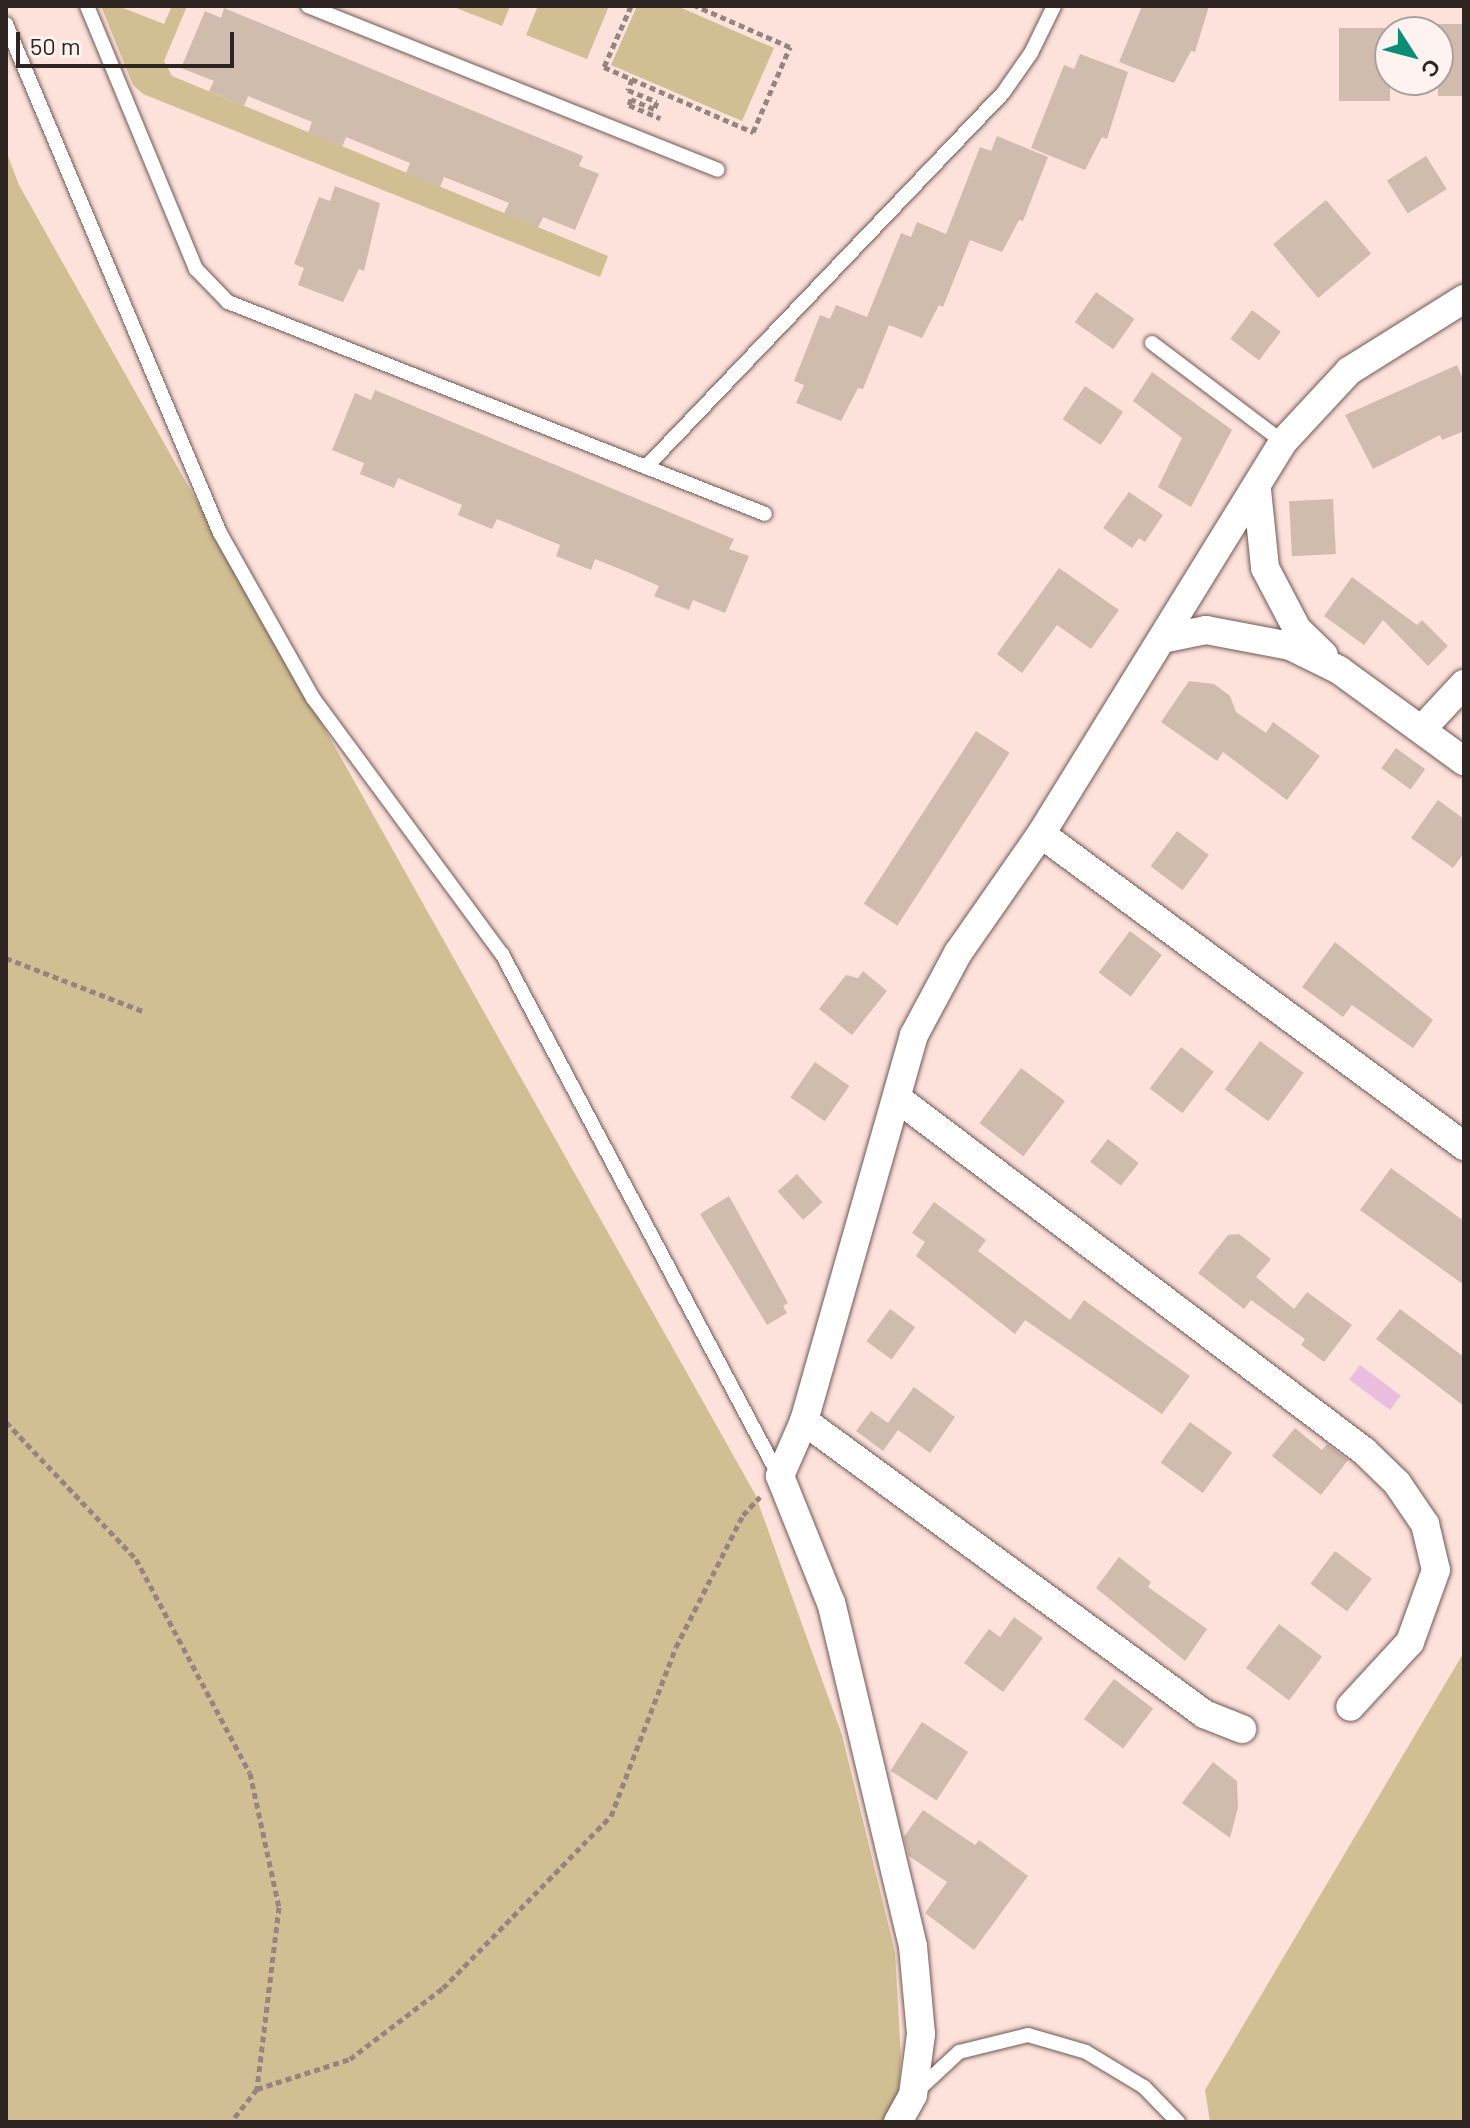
<!DOCTYPE html>
<html>
<head>
<meta charset="utf-8">
<style>
  body { margin:0 }
  #map { position:relative; width:1470px; height:2128px; overflow:hidden; background:#fde1db; font-family:Barlow,sans-serif }
  div>[style] { position:absolute }
  .green>* { inset:0; background:#d1bf93 }
  .water>* { inset:0; background:#ebbddf; transform-origin:0 0 }
  .building>* { inset:0; background:#d0bcac; transform-origin:0 0 }
  .path>* { height:5px; margin-top:-2.5px; transform-origin:0; background:repeating-linear-gradient(90deg,#978480 0 6px,transparent 0 10px) }
  .roads { filter:drop-shadow(0 0 2px #715954) drop-shadow(0 0 2px #715954) }
  .lane>* { height:14px; margin:-7px; padding:0 7px; transform-origin:7px; border-radius:7px; background:#fff }
  .street>* { height:28px; margin:-14px; padding:0 14px; transform-origin:14px; border-radius:14px; background:#fff }
  span { translate:-50% -50%; white-space:nowrap; text-align:center; line-height:1.15; -webkit-text-stroke:6px #fef3f0; paint-order:stroke }
  .frame { position:absolute; inset:0; border:8px solid #2e2422; pointer-events:none }
  .north { position:absolute; left:1374px; top:16px; width:80px; height:80px; box-sizing:border-box; background:#fef3f0; border:2px solid #aba09e; border-radius:50%; rotate:126deg; font-size:22px; font-weight:700; line-height:32px; text-align:center; color:#2e2422 }
  .north::after { content:''; display:block; margin:auto; width:28px; height:36px; background:#0b8e75; clip-path:polygon(50% 0,100% 100%,50% 72%,0 100%) }
  .scale { position:absolute; left:16px; top:32px; width:218px; height:36px; box-sizing:border-box; border:4px solid #2e2422; border-top:0; padding-left:10px; font-size:24px; line-height:28px; white-space:nowrap; color:#2e2422; -webkit-text-stroke:6px #fef3f0; paint-order:stroke }
</style>
</head>
<body>
<div id="map">
  <div class="green">
    <i style="clip-path:polygon(101px 6px,118px 6px,164px 24px,172px 6px,187px 6px,164px 61px,172px 76px,608px 256px,600px 277px,143px 94px,133px 85px)"></i>
    <i style="clip-path:polygon(451px 6px,510px 6px,502px 26px)"></i>
    <i style="clip-path:polygon(538px 6px,609px 6px,587px 59px,526px 35px)"></i>
    <i style="clip-path:polygon(637px 6px,677px 6px,774px 48px,742px 121px,611px 65px)"></i>
    <i style="clip-path:polygon(6px 151px,19px 185px,755px 1494px,842px 1735px,895px 1952px,901px 2057px,896px 2122px,6px 2122px)"></i>
    <i style="clip-path:polygon(1464px 1652px,1464px 2122px,1210px 2122px,1205px 2090px)"></i>
  </div>
  <div class="water">
    <i style="left:1360px;top:1365px;width:51px;height:18px;rotate:37deg"></i>
  </div>
  <div class="building">
    <i style="clip-path:polygon(1142px 6px,1209px 6px,1195px 52px,1191px 51px,1174px 83px,1119px 62px)"></i>
    <i style="clip-path:polygon(224px 8px,583px 156px,579px 166px,599px 174px,575px 230px,543px 217px,538px 228px,504px 213px,509px 203px,477px 190px,444px 177px,440px 187px,406px 173px,410px 163px,346px 137px,342px 147px,308px 133px,312px 122px,248px 96px,244px 106px,209px 91px,214px 81px,181px 68px,205px 11px,221px 18px)"></i>
    <i style="left:1464px;top:24px;width:72px;height:26px;rotate:90deg"></i>
    <i style="left:1390px;top:28px;width:73px;height:51px;rotate:90deg"></i>
    <i style="clip-path:polygon(1080px 54px,1128px 72px,1107px 139px,1102px 137px,1085px 170px,1031px 148px,1064px 65px,1074px 69px)"></i>
    <i style="clip-path:polygon(997px 136px,1048px 157px,1023px 221px,1019px 220px,1002px 252px,970px 240px,943px 307px,939px 305px,922px 338px,889px 325px,863px 389px,858px 388px,841px 421px,796px 403px,804px 385px,794px 381px,820px 315px,830px 319px,836px 305px,867px 317px,901px 233px,911px 237px,917px 222px,946px 234px,980px 147px,991px 151px)"></i>
    <i style="left:1426px;top:156px;width:39px;height:46px;rotate:58deg"></i>
    <i style="clip-path:polygon(335px 186px,380px 203px,364px 271px,359px 269px,343px 302px,298px 285px,304px 268px,294px 264px,319px 197px,330px 201px)"></i>
    <i style="left:1326px;top:200px;width:70px;height:69px;rotate:50deg"></i>
    <i style="left:1096px;top:292px;width:47px;height:37px;rotate:35deg"></i>
    <i style="left:1252px;top:310px;width:36px;height:36px;rotate:37deg"></i>
    <i style="clip-path:polygon(1457px 365px,1464px 381px,1464px 431px,1442px 440px,1440px 435px,1373px 469px,1345px 415px)"></i>
    <i style="clip-path:polygon(1152px 372px,1232px 430px,1191px 507px,1158px 487px,1182px 438px,1133px 401px)"></i>
    <i style="left:1085px;top:386px;width:46px;height:40px;rotate:34deg"></i>
    <i style="clip-path:polygon(375px 390px,734px 539px,729px 549px,749px 556px,725px 613px,693px 600px,689px 610px,654px 596px,659px 586px,627px 572px,595px 559px,591px 570px,556px 556px,560px 545px,497px 519px,492px 529px,458px 515px,462px 505px,398px 478px,394px 488px,360px 474px,364px 463px,332px 450px,355px 393px,371px 400px)"></i>
    <i style="clip-path:polygon(1129px 492px,1163px 515px,1145px 542px,1139px 538px,1132px 548px,1103px 528px)"></i>
    <i style="left:1333px;top:499px;width:55px;height:44px;rotate:87deg"></i>
    <i style="clip-path:polygon(1059px 568px,1119px 610px,1091px 649px,1057px 625px,1022px 673px,997px 654px)"></i>
    <i style="clip-path:polygon(1352px 577px,1417px 625px,1422px 620px,1448px 646px,1428px 666px,1383px 620px,1364px 645px,1324px 616px)"></i>
    <i style="clip-path:polygon(1189px 681px,1214px 684px,1230px 696px,1236px 712px,1266px 733px,1273px 722px,1320px 756px,1287px 800px,1223px 752px,1217px 761px,1161px 722px)"></i>
    <i style="left:976px;top:731px;width:40px;height:206px;rotate:33deg"></i>
    <i style="left:1396px;top:748px;width:36px;height:25px;rotate:36deg"></i>
    <i style="clip-path:polygon(1438px 800px,1464px 819px,1464px 853px,1453px 868px,1411px 838px)"></i>
    <i style="left:1177px;top:831px;width:40px;height:44px;rotate:37deg"></i>
    <i style="left:1130px;top:931px;width:40px;height:52px;rotate:37deg"></i>
    <i style="clip-path:polygon(1335px 942px,1433px 1020px,1413px 1048px,1352px 1005px,1343px 1017px,1302px 987px)"></i>
    <i style="clip-path:polygon(863px 971px,887px 991px,852px 1035px,819px 1009px,846px 975px,858px 978px)"></i>
    <i style="left:1260px;top:1041px;width:54px;height:60px;rotate:36deg"></i>
    <i style="left:1181px;top:1047px;width:41px;height:52px;rotate:37deg"></i>
    <i style="left:815px;top:1062px;width:42px;height:43px;rotate:35deg"></i>
    <i style="left:1021px;top:1068px;width:55px;height:69px;rotate:37deg"></i>
    <i style="left:1108px;top:1139px;width:39px;height:29px;rotate:38deg"></i>
    <i style="clip-path:polygon(1391px 1168px,1464px 1221px,1464px 1285px,1360px 1210px)"></i>
    <i style="left:797px;top:1174px;width:38px;height:26px;rotate:48deg"></i>
    <i style="clip-path:polygon(729px 1196px,788px 1303px,783px 1306px,787px 1313px,767px 1325px,700px 1214px)"></i>
    <i style="clip-path:polygon(934px 1202px,986px 1240px,978px 1251px,1070px 1320px,1084px 1300px,1190px 1376px,1162px 1414px,1025px 1320px,1015px 1334px,916px 1256px,925px 1242px,912px 1233px)"></i>
    <i style="clip-path:polygon(1239px 1234px,1271px 1259px,1256px 1277px,1294px 1309px,1307px 1292px,1352px 1325px,1324px 1362px,1301px 1345px,1305px 1339px,1251px 1300px,1244px 1309px,1198px 1273px,1228px 1235px)"></i>
    <i style="left:890px;top:1309px;width:31px;height:40px;rotate:36deg"></i>
    <i style="clip-path:polygon(1400px 1309px,1464px 1357px,1464px 1406px,1376px 1339px)"></i>
    <i style="clip-path:polygon(914px 1387px,955px 1417px,930px 1453px,898px 1430px,883px 1451px,856px 1431px,871px 1411px,888px 1423px)"></i>
    <i style="left:1190px;top:1422px;width:52px;height:50px;rotate:36deg"></i>
    <i style="clip-path:polygon(1295px 1428px,1322px 1450px,1327px 1444px,1348px 1460px,1321px 1495px,1272px 1456px)"></i>
    <i style="left:1335px;top:1551px;width:46px;height:41px;rotate:37deg"></i>
    <i style="clip-path:polygon(1119px 1557px,1151px 1582px,1148px 1587px,1207px 1629px,1185px 1661px,1096px 1588px)"></i>
    <i style="clip-path:polygon(1014px 1617px,1043px 1638px,1003px 1692px,964px 1663px,989px 1629px,1000px 1637px)"></i>
    <i style="left:1279px;top:1624px;width:54px;height:55px;rotate:37deg"></i>
    <i style="left:1114px;top:1679px;width:49px;height:50px;rotate:37deg"></i>
    <i style="left:922px;top:1722px;width:55px;height:58px;rotate:33deg"></i>
    <i style="clip-path:polygon(1213px 1762px,1237px 1781px,1238px 1807px,1230px 1838px,1182px 1803px)"></i>
    <i style="clip-path:polygon(923px 1810px,975px 1845px,979px 1840px,1028px 1876px,974px 1950px,925px 1913px,947px 1882px,909px 1856px,904px 1837px)"></i>
  </div>
  <div class="path">
    <i style="left:631px;top:6px;width:67px;rotate:113.9deg"></i>
    <i style="left:604px;top:67px;width:163px;rotate:23.6deg"></i>
    <i style="left:753px;top:132px;width:93px;rotate:-66.5deg"></i>
    <i style="left:790px;top:47px;width:103px;rotate:-156.4deg"></i>
    <i style="left:632px;top:79px;width:12px;rotate:110deg"></i>
    <i style="left:628px;top:90px;width:31px;rotate:22deg"></i>
    <i style="left:657px;top:102px;width:8px;rotate:113deg"></i>
    <i style="left:654px;top:109px;width:25px;rotate:-157deg"></i>
    <i style="left:631px;top:99px;width:6px;rotate:108deg"></i>
    <i style="left:629px;top:105px;width:34px;rotate:23deg"></i>
    <i style="left:6px;top:958px;width:149px;rotate:21.2deg"></i>
    <i style="left:6px;top:1422px;width:189px;rotate:46.5deg"></i>
    <i style="left:136px;top:1559px;width:242px;rotate:62deg"></i>
    <i style="left:250px;top:1773px;width:137px;rotate:77.8deg"></i>
    <i style="left:279px;top:1907px;width:183px;rotate:96.9deg"></i>
    <i style="left:257px;top:2089px;width:42px;rotate:128.2deg"></i>
    <i style="left:257px;top:2089px;width:98px;rotate:-17.9deg"></i>
    <i style="left:350px;top:2059px;width:117px;rotate:-37.4deg"></i>
    <i style="left:443px;top:1988px;width:240px;rotate:-45.7deg"></i>
    <i style="left:611px;top:1816px;width:181px;rotate:-69deg"></i>
    <i style="left:676px;top:1647px;width:148px;rotate:-63.1deg"></i>
    <i style="left:743px;top:1515px;width:25px;rotate:-47deg"></i>
  </div>
  <div class="roads">
    <div class="lane">
      <i style="left:87px;top:6px;width:285px;rotate:67.5deg"></i>
      <i style="left:196px;top:269px;width:46px;rotate:45.9deg"></i>
      <i style="left:228px;top:302px;width:577px;rotate:21.54deg"></i>
      <i style="left:308px;top:6px;width:441px;rotate:21.8deg"></i>
      <i style="left:6px;top:24px;width:552px;rotate:67.2deg"></i>
      <i style="left:220px;top:533px;width:189px;rotate:60.6deg"></i>
      <i style="left:313px;top:698px;width:318px;rotate:53.6deg"></i>
      <i style="left:502px;top:954px;width:591px;rotate:62.05deg"></i>
      <i style="left:1152px;top:343px;width:164px;rotate:37.1deg"></i>
      <i style="left:646px;top:467px;width:517px;rotate:-46.33deg"></i>
      <i style="left:1003px;top:93px;width:49px;rotate:-55deg"></i>
      <i style="left:1031px;top:53px;width:52px;rotate:-63.9deg"></i>
      <i style="left:916px;top:2092px;width:59px;rotate:-42.9deg"></i>
      <i style="left:959px;top:2052px;width:71px;rotate:-13.8deg"></i>
      <i style="left:1028px;top:2035px;width:60px;rotate:16.3deg"></i>
      <i style="left:1086px;top:2052px;width:68px;rotate:31.1deg"></i>
      <i style="left:1144px;top:2087px;width:49px;rotate:45.8deg"></i>
    </div>
    <div class="street">
      <i style="left:1257px;top:490px;width:78px;rotate:84.1deg"></i>
      <i style="left:1265px;top:568px;width:69px;rotate:62.3deg"></i>
      <i style="left:1297px;top:629px;width:37px;rotate:44deg"></i>
      <i style="left:1162px;top:639px;width:45px;rotate:-11.6deg"></i>
      <i style="left:1206px;top:630px;width:86px;rotate:10.8deg"></i>
      <i style="left:1290px;top:646px;width:55px;rotate:26.1deg"></i>
      <i style="left:1339px;top:670px;width:155px;rotate:36.1deg"></i>
      <i style="left:1422px;top:729px;width:62px;rotate:-47deg"></i>
      <i style="left:1041px;top:834px;width:526px;rotate:36.41deg"></i>
      <i style="left:897px;top:1098px;width:585px;rotate:37.09deg"></i>
      <i style="left:1364px;top:1451px;width:46px;rotate:44.1deg"></i>
      <i style="left:1397px;top:1483px;width:50px;rotate:55.7deg"></i>
      <i style="left:1425px;top:1524px;width:47px;rotate:76.6deg"></i>
      <i style="left:1436px;top:1570px;width:77px;rotate:109.9deg"></i>
      <i style="left:1410px;top:1642px;width:88px;rotate:132.7deg"></i>
      <i style="left:804px;top:1421px;width:496px;rotate:36.2deg"></i>
      <i style="left:1204px;top:1714px;width:41px;rotate:21.5deg"></i>
      <i style="left:898px;top:2122px;width:31px;rotate:-61deg"></i>
      <i style="left:913px;top:2095px;width:62px;rotate:-82.5deg"></i>
      <i style="left:921px;top:2034px;width:88px;rotate:-95.2deg"></i>
      <i style="left:913px;top:1946px;width:353px;rotate:-103.4deg"></i>
      <i style="left:831px;top:1603px;width:137px;rotate:-111.9deg"></i>
      <i style="left:780px;top:1476px;width:60px;rotate:-66.4deg"></i>
      <i style="left:804px;top:1421px;width:401px;rotate:-74.1deg"></i>
      <i style="left:914px;top:1035px;width:93px;rotate:-61.8deg"></i>
      <i style="left:958px;top:953px;width:145px;rotate:-55.1deg"></i>
      <i style="left:1041px;top:834px;width:461px;rotate:-58.3deg"></i>
      <i style="left:1283px;top:442px;width:97px;rotate:-47.1deg"></i>
      <i style="left:1349px;top:371px;width:136px;rotate:-32.1deg"></i>
    </div>
  </div>
  <div class="frame"></div>
  <div class="north">С</div>
  <div class="scale">50 m</div>
</div>
</body>
</html>
